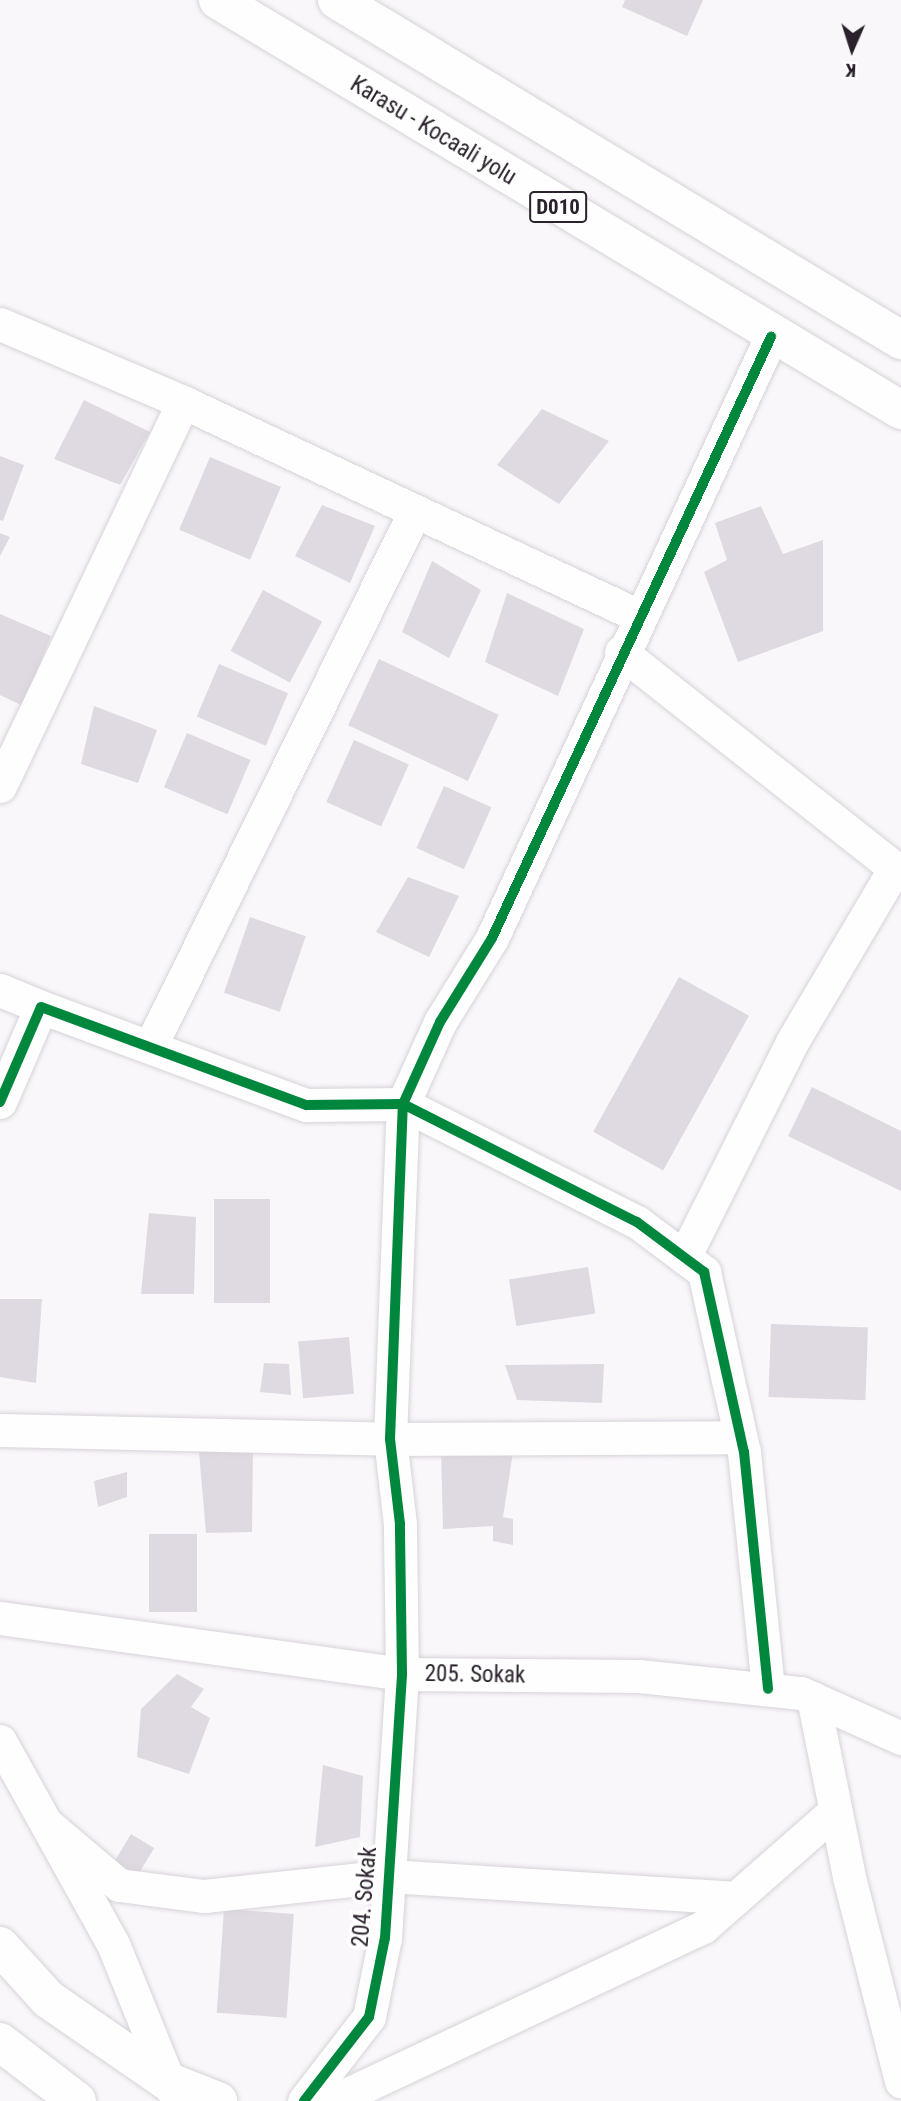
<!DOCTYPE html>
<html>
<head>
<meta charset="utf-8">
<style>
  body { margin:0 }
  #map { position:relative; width:901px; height:2101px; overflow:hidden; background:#faf7fb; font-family:"Roboto Condensed",sans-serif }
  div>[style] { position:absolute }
  .building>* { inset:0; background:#dfd9e1; transform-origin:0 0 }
  .roads { filter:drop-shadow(0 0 2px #d7d2d9) drop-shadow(0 0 2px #d7d2d9) }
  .minor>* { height:33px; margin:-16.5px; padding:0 16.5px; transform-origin:16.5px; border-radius:16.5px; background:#fefefe }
  .secondary>* { height:38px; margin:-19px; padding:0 19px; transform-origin:19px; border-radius:19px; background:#fefefe }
  .trunk>* { height:38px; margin:-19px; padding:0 19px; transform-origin:19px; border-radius:19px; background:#fefefe }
  .cycleway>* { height:10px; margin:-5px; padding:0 5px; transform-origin:5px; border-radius:5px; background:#00873e }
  span { translate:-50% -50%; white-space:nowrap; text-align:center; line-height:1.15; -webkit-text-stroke:7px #fff; paint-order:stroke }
  .shield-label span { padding:2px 5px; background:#fff; border:2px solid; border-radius:5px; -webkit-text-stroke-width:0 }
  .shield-label { font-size:21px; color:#2a212c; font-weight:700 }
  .street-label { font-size:23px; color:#2a212c }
  .north { position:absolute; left:817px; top:14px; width:70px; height:70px; -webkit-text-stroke:5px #fff; paint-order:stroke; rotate:183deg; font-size:19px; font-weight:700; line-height:28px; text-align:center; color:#2a212c }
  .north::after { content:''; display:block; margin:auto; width:24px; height:32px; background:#2a212c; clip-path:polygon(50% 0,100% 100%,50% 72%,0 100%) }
</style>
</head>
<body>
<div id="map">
  <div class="building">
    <i style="clip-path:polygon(625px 0,703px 0,687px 36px,622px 7px)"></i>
    <i style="clip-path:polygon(84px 400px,150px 432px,120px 485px,54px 459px)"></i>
    <i style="clip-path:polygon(542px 409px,609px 441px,559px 504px,497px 465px)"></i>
    <i style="clip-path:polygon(0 456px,24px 465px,3px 521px,0 520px)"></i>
    <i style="left:210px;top:457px;width:77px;height:79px;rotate:23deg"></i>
    <i style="clip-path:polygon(322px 505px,375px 526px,350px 583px,295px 556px)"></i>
    <i style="clip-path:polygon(761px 506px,783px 554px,823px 540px,823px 631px,738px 662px,704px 572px,727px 560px,715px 523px)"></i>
    <i style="clip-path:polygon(0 533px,10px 537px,0 556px)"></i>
    <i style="clip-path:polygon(432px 561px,481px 590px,449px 658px,402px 632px)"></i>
    <i style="left:263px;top:590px;width:67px;height:69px;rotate:28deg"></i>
    <i style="clip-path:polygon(507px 593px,584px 629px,558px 696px,485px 662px)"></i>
    <i style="clip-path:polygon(0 614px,51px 636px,23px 706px,0 695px)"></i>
    <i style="left:379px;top:659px;width:132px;height:73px;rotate:25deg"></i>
    <i style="left:219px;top:664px;width:75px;height:57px;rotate:23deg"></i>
    <i style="clip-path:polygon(94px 706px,157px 730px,138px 783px,81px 764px)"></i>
    <i style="left:187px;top:733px;width:69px;height:59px;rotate:23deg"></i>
    <i style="left:354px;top:740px;width:60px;height:68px;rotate:24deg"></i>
    <i style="left:444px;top:786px;width:52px;height:68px;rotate:24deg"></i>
    <i style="clip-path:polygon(408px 877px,459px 896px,429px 957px,376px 932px)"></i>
    <i style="left:250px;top:917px;width:59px;height:80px;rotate:19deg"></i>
    <i style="left:679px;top:977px;width:80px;height:177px;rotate:29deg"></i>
    <i style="clip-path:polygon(812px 1087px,901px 1131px,901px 1191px,788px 1136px)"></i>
    <i style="left:270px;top:1199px;width:104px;height:56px;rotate:90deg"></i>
    <i style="clip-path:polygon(149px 1213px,196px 1217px,194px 1294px,141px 1294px)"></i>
    <i style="left:588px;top:1267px;width:47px;height:80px;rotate:81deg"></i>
    <i style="clip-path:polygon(0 1299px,42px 1299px,36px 1383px,0 1377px)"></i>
    <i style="left:771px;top:1324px;width:97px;height:73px;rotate:2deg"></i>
    <i style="left:349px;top:1337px;width:57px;height:51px;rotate:85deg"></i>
    <i style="clip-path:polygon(264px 1363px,289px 1364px,291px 1395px,260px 1392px)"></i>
    <i style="clip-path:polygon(604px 1364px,602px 1403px,517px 1400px,505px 1365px)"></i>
    <i style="clip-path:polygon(253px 1447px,252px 1532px,206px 1533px,199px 1452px)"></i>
    <i style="clip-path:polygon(441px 1450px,513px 1452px,503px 1517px,513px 1519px,513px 1545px,493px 1541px,493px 1526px,443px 1529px)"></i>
    <i style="clip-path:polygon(127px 1472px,127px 1497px,98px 1507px,94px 1481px)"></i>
    <i style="left:149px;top:1534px;width:48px;height:78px"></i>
    <i style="clip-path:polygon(177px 1674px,204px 1689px,191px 1707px,210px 1718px,189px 1774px,137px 1757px,141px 1709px)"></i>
    <i style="clip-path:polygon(323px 1765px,363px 1776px,360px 1837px,315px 1847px)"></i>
    <i style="left:131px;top:1834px;width:27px;height:33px;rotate:31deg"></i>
    <i style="left:224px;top:1909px;width:70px;height:104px;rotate:4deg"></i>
  </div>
  <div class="roads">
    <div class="minor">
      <i style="left:0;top:324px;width:199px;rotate:23.1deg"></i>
      <i style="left:183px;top:402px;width:504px;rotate:25.14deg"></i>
      <i style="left:621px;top:652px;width:357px;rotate:38.3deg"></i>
      <i style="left:0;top:786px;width:425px;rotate:-64.5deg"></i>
      <i style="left:0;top:990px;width:44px;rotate:22.5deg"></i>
      <i style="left:150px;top:1047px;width:598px;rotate:-63.69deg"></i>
      <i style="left:0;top:1102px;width:103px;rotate:-66.7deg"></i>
      <i style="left:41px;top:1007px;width:283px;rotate:20.3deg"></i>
      <i style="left:306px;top:1105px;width:97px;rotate:-0.6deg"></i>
      <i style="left:403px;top:1104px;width:262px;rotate:26.8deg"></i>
      <i style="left:637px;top:1222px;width:84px;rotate:36.7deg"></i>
      <i style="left:704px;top:1272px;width:184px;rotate:77.5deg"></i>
      <i style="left:744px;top:1452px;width:238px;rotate:84.2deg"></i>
      <i style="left:684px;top:1257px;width:241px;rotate:-63.3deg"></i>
      <i style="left:792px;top:1042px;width:202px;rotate:-59.4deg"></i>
      <i style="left:0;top:1430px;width:390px;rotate:1.3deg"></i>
      <i style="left:390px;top:1439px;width:350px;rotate:-0.3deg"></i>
      <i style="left:0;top:1618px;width:406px;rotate:7.9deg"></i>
      <i style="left:402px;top:1674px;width:237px;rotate:0.5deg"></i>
      <i style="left:639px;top:1676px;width:163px;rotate:6deg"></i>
      <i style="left:801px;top:1693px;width:110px;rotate:24.2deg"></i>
      <i style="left:813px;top:1698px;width:183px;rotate:78.6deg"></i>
      <i style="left:849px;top:1877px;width:211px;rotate:75.7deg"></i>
      <i style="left:0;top:1741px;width:232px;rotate:60.9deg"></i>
      <i style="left:113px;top:1944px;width:157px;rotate:67.9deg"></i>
      <i style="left:48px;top:1825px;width:93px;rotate:40.2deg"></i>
      <i style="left:119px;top:1885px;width:86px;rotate:7.4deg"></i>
      <i style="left:204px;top:1896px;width:186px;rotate:-6.2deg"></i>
      <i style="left:389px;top:1876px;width:348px;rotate:3.6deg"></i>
      <i style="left:304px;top:2101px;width:106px;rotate:-52.3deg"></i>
      <i style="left:369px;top:2017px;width:81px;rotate:-78.6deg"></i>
      <i style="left:385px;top:1938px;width:265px;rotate:-86.3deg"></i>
      <i style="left:402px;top:1674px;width:150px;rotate:-90.8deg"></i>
      <i style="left:400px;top:1524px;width:86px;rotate:-96.7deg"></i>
      <i style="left:390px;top:1439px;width:335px;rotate:-87.8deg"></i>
      <i style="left:403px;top:1104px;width:90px;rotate:-65.7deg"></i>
      <i style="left:440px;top:1022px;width:99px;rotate:-58.2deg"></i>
      <i style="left:492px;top:938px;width:663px;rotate:-65.1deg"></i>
      <i style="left:333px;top:2101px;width:409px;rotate:-25.2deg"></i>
      <i style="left:703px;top:1927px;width:176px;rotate:-41.3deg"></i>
    </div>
    <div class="secondary">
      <i style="left:0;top:1946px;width:72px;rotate:47.8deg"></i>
      <i style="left:48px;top:1999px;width:145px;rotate:34.6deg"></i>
      <i style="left:167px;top:2081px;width:55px;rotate:21.4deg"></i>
      <i style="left:0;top:2042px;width:97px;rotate:37.5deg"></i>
    </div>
    <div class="trunk">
      <i style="left:218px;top:0;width:797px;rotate:30.98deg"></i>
      <i style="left:337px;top:0;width:659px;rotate:31.08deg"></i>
    </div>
  </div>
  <div class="cycleway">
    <i style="left:0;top:1102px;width:103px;rotate:-66.7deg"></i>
    <i style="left:41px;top:1007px;width:283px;rotate:20.3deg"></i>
    <i style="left:306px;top:1105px;width:97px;rotate:-0.6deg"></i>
    <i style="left:403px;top:1104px;width:262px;rotate:26.8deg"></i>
    <i style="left:637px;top:1222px;width:84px;rotate:36.7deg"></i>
    <i style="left:704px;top:1272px;width:184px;rotate:77.5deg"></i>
    <i style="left:744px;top:1452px;width:238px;rotate:84.2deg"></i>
    <i style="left:304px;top:2101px;width:106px;rotate:-52.3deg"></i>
    <i style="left:369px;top:2017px;width:81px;rotate:-78.6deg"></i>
    <i style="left:385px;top:1938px;width:265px;rotate:-86.3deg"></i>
    <i style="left:402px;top:1674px;width:150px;rotate:-90.8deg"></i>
    <i style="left:400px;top:1524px;width:86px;rotate:-96.7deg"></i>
    <i style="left:390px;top:1439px;width:335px;rotate:-87.8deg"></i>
    <i style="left:403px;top:1104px;width:90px;rotate:-65.7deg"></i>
    <i style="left:440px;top:1022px;width:99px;rotate:-58.2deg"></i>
    <i style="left:492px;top:938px;width:663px;rotate:-65.1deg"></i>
  </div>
  <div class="shield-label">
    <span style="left:558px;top:207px">D010</span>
  </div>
  <div class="street-label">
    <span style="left:433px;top:131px;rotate:31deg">Karasu - Kocaali yolu</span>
    <span style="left:475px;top:1675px;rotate:1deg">205. Sokak</span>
    <span style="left:365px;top:1897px;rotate:-85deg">204. Sokak</span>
  </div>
  <div class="north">K</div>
</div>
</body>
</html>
